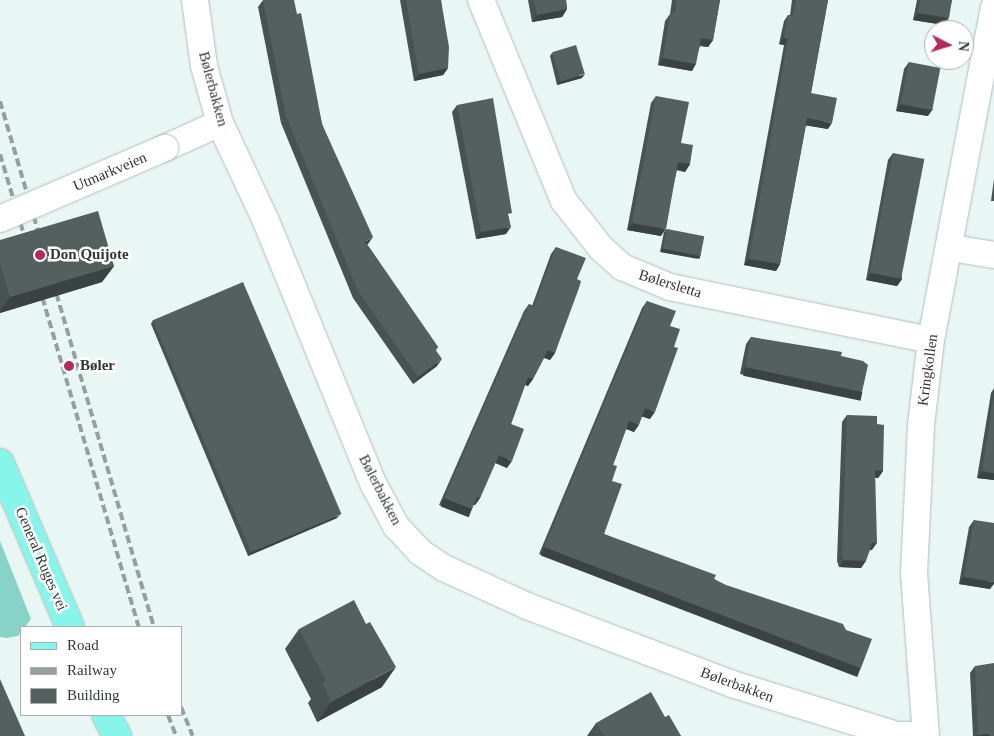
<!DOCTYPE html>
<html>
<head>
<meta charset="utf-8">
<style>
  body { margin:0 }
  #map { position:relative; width:994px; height:736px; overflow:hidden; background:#e9f7f4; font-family:Georgia,serif }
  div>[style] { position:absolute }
  .green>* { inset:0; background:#87d3c7 }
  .roads { filter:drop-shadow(0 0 1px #b1bfbc) drop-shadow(0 0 1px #b1bfbc) }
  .minor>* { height:26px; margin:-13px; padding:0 13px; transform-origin:13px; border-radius:13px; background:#fff }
  .major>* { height:28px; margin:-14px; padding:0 14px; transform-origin:14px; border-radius:14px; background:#85f6e9 }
  .rail>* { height:4px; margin-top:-2px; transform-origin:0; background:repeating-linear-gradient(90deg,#959f9d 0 8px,transparent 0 12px) }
  .bridges { filter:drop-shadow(0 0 1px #b1bfbc) drop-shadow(0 0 1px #b1bfbc) }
  .minor-bridge>* { height:26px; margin:-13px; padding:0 13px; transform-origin:13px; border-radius:13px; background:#fff }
  .wall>* { inset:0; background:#485351 }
  .shaded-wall>* { inset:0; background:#3b4342; transform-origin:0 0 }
  .building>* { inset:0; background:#54605e; transform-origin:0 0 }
  .dots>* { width:14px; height:14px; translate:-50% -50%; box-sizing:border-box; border:2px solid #fff; border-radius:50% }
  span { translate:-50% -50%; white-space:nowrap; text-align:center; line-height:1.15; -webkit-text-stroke:5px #fff; paint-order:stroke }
  .street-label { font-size:15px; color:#313635 }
  .poi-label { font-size:15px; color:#313635; font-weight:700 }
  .left { translate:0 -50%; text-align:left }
  .legend { position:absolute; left:20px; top:626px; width:162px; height:90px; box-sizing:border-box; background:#fff; border:1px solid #adafae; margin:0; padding:6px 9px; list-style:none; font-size:15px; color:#313635 }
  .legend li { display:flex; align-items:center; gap:10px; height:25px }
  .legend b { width:25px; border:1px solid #adafae }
  .north { position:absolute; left:924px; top:20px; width:50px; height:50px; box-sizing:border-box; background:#fff; border:1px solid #adafae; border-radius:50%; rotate:95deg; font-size:14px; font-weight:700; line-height:20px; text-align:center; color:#313635 }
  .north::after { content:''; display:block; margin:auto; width:18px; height:22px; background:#b6295f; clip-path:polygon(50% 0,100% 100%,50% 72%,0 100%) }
</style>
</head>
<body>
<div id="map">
  <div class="green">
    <i style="clip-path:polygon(0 541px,31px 619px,18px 636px,7px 638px,0 637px)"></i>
  </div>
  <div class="roads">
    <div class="minor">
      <i style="left:195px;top:0;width:67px;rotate:82.2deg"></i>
      <i style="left:204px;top:66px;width:59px;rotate:74.3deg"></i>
      <i style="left:220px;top:123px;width:108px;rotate:64.9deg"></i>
      <i style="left:266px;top:221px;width:285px;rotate:67.8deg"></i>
      <i style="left:374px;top:485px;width:47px;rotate:61.8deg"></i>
      <i style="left:396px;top:526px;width:35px;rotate:47deg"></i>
      <i style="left:420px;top:552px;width:29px;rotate:34deg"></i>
      <i style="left:444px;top:568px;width:91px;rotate:24.6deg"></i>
      <i style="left:527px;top:606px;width:219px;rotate:20.8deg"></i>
      <i style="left:732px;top:684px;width:173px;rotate:17.2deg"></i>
      <i style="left:897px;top:735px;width:28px"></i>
      <i style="left:481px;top:0;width:217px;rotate:67.6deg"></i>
      <i style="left:564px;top:201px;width:60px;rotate:51.8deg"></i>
      <i style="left:601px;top:248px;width:28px;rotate:42deg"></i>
      <i style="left:622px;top:267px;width:52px;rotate:22.6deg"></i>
      <i style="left:670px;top:287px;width:266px;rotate:11.5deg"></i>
      <i style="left:165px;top:148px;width:60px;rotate:-24.4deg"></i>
      <i style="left:951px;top:248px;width:44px;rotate:9.2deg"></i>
      <i style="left:926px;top:736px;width:162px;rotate:-94.2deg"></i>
      <i style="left:914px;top:574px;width:149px;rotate:-87.3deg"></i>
      <i style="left:921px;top:425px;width:86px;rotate:-83.3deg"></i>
      <i style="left:931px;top:340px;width:338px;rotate:-79.3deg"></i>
    </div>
    <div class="major">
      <i style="left:0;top:463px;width:178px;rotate:66.9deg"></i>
      <i style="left:106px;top:715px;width:24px;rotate:62deg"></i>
    </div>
  </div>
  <div class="rail">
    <i style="left:0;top:101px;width:146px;rotate:73.7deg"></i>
    <i style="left:0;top:154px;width:95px;rotate:73.5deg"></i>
    <i style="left:53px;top:282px;width:359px;rotate:73.7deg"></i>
    <i style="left:39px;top:286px;width:355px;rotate:73.7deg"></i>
    <i style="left:181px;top:707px;width:31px;rotate:68deg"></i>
    <i style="left:168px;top:715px;width:22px;rotate:69deg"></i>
  </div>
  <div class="bridges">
    <div class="minor-bridge">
      <i style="left:0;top:219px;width:180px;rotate:-23.3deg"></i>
    </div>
  </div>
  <div class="wall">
    <i style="clip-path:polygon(263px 0,297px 14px,322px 124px,367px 244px,438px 347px,436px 350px,437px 366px,413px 384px,353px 298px,281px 123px,258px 7px)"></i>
    <i style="clip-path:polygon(400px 0,441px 0,448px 68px,443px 75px,414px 81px)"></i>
    <i style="clip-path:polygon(528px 0,566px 0,567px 9px,562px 17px,532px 22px)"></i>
    <i style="clip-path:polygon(672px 0,720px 0,713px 40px,708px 47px,700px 46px,692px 71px,658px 65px,665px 21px,670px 14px)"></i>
    <i style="clip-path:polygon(792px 0,828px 0,811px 93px,828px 129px,806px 125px,780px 264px,776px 271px,744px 265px,784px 45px,779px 44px,784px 21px,788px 15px,790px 15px)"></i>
    <i style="clip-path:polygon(917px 0,952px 0,944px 25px,913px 20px)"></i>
    <i style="clip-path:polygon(552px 53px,582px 78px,557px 85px,550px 56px)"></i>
    <i style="clip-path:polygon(909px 62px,928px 116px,896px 111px,904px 69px)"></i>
    <i style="clip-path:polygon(656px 96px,681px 143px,690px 164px,685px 172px,677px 170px,661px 236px,627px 230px,651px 103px)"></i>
    <i style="clip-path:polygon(457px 105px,509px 218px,506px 234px,476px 239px,452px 112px)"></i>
    <i style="clip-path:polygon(893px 153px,902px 279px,897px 286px,866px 280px,888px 160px)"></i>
    <i style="clip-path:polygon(994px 179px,994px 201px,991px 201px)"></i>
    <i style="clip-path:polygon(667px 229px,698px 259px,660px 252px,664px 232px)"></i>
    <i style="clip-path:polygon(0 240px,114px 266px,102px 282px,0 313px)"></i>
    <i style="clip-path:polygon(556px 247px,577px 279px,555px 353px,550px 360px,544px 358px,533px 379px,528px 386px,525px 385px,511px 424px,507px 468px,495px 463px,480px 498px,475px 505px,473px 504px,472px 509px,467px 516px,439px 505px,524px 311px,529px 304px,532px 306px,551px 254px)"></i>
    <i style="clip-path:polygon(647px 301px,670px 326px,650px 419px,642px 416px,634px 432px,626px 429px,613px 465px,612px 481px,604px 534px,714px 579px,861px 668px,856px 675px,539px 554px,642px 308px)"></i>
    <i style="clip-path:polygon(153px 320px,337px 518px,248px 556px,151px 324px)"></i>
    <i style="clip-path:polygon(751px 337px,841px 356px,862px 392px,857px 399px,740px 374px,746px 344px)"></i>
    <i style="clip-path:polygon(994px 388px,994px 480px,977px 478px,991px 393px)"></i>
    <i style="clip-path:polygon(847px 415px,877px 424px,883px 471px,878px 478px,875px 478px,872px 550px,870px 550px,861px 568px,839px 567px,837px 561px,842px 422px)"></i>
    <i style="clip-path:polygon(974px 520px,990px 589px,959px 584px,969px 527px)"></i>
    <i style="clip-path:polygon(299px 629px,382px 687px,317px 722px,308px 703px,311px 699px,285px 649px)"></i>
    <i style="clip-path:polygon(975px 666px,994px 736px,973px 736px,970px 673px)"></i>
    <i style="clip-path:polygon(665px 717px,681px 736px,587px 736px,596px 723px)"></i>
  </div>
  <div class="shaded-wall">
    <i style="clip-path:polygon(567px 9px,562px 17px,532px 22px,537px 15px)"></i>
    <i style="clip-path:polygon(918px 13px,949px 18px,944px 25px,913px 20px)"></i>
    <i style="clip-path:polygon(701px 38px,713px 40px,708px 47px,696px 45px)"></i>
    <i style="clip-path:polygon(784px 38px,788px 39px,784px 45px,779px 44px)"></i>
    <i style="clip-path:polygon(663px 58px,696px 64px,692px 71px,658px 65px)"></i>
    <i style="clip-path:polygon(448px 68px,443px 75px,414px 81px,419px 74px)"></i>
    <i style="clip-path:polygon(585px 74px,582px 78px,557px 85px,560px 82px)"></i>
    <i style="clip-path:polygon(901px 104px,933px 109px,928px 116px,896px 111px)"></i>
    <i style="clip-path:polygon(807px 118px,832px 123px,828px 129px,803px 125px)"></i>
    <i style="clip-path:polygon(678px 162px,690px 164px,685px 172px,673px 169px)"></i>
    <i style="clip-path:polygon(632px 223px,666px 229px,661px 236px,627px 230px)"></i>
    <i style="clip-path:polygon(511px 227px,506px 234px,476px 239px,481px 232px)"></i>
    <i style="clip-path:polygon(373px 237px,368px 244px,360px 249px,365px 242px)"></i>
    <i style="left:662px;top:248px;width:39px;height:4px;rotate:10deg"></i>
    <i style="clip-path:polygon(749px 259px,780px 264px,776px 271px,744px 265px)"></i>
    <i style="clip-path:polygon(114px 266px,102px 282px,0 313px,0 311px,10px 297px)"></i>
    <i style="clip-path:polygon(871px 273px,902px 279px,897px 286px,866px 280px)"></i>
    <i style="clip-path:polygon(548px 350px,555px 353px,550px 360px,543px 357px)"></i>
    <i style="clip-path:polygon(442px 359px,437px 366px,413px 384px,418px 377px)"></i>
    <i style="left:745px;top:367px;width:120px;height:9px;rotate:12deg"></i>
    <i style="clip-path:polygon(528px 377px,533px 379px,528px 386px,523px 384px)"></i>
    <i style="clip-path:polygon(645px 408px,655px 412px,650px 419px,640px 416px)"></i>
    <i style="clip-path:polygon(629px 421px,639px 425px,634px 432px,624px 428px)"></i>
    <i style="clip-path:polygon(499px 455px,512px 461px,507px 468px,494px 462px)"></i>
    <i style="clip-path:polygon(875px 470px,883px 471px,878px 478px,870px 477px)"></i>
    <i style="clip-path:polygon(982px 471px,994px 473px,994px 480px,977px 478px)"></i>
    <i style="clip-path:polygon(477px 497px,480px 498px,475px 505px,472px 504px)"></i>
    <i style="left:444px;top:498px;width:30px;height:9px;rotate:21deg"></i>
    <i style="clip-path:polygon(340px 515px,337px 518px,248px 556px,250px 552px)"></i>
    <i style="clip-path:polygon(872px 543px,877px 543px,872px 550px,867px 550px)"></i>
    <i style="left:544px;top:547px;width:339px;height:9px;rotate:21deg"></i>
    <i style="clip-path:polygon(844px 560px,866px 561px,861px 568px,839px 567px)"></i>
    <i style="clip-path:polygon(964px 577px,994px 582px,994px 584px,990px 589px,959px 584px)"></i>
    <i style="clip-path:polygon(396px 667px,382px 687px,317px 722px,331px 702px)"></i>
    <i style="clip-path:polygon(990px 734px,988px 736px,978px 736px,978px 735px)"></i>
  </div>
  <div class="building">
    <i style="clip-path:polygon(263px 0,294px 0,297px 14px,301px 13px,322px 124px,373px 237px,365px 242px,438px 347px,435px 349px,442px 359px,418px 377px,358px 291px,286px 116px)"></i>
    <i style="clip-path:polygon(406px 0,441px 0,449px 47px,448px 68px,419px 74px)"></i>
    <i style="clip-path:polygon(534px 0,566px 0,567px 9px,537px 15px)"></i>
    <i style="clip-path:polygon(676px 0,720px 0,713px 40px,701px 38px,696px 64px,663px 58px,670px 14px,675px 13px)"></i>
    <i style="clip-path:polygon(796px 0,828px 0,811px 93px,837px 98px,832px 123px,807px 118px,780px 264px,749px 259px,788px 39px,784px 38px,788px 15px,793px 16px)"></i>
    <i style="clip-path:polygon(920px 0,952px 0,949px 18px,918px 13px)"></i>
    <i style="left:576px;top:45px;width:30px;height:25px;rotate:73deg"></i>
    <i style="left:909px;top:62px;width:32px;height:43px;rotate:11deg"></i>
    <i style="clip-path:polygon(656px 96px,689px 102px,681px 143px,693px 145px,690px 164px,678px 162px,666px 229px,632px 223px)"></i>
    <i style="clip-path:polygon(493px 98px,512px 213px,508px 214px,511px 227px,481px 232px,457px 105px)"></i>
    <i style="left:893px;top:153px;width:32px;height:122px;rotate:11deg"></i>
    <i style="clip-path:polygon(98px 211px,114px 266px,10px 297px,0 264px,0 240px)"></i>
    <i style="left:667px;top:229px;width:38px;height:20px;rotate:11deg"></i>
    <i style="clip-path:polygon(556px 247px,586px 258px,577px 279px,581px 281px,579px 288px,555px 353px,548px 350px,533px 379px,528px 377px,511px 424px,524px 429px,512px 461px,499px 455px,480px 498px,477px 497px,472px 509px,444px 498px,529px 304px,534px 306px)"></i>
    <i style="left:243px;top:282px;width:252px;height:98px;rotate:67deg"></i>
    <i style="clip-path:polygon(647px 301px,676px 311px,670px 326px,680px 329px,674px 347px,678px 348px,655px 412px,645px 408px,639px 425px,629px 421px,613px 465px,617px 466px,612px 481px,622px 484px,604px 534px,716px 575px,714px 579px,726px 585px,843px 624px,846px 630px,872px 639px,861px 668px,544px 547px)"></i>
    <i style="clip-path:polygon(751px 337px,842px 352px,841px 356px,863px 361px,868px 365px,862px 392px,745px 367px)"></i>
    <i style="clip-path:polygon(994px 395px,994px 473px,982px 471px)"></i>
    <i style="clip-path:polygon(847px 415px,877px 416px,877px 424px,884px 425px,883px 471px,875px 470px,877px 543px,872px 543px,866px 561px,844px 560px,842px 554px)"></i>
    <i style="clip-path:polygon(974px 520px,994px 523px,994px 582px,964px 577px)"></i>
    <i style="clip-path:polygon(354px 600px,366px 624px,370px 622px,396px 667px,331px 702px,322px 683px,326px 681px,299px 629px)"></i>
    <i style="clip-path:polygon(994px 663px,994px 736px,990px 736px,990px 734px,978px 735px,975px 666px)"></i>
    <i style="clip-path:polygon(0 679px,25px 736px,0 736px)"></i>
    <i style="clip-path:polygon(651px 692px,665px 717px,669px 715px,681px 736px,604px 736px,596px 723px)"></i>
  </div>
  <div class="dots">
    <i style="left:40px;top:255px;background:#b6295f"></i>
    <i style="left:69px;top:366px;background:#b6295f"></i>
  </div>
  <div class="street-label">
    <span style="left:213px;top:89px;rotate:75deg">Bølerbakken</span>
    <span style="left:110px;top:172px;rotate:-23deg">Utmarkveien</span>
    <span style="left:670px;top:284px;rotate:17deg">Bølersletta</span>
    <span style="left:928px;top:370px;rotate:-82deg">Kringkollen</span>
    <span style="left:380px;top:490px;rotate:63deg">Bølerbakken</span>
    <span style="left:41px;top:559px;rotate:67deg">General Ruges vei</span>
    <span style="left:737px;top:685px;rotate:20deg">Bølerbakken</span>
  </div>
  <div class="poi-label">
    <span class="left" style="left:50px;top:255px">Don Quijote</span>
    <span class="left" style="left:80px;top:366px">Bøler</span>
  </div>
  <ul class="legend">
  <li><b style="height:6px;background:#85f6e9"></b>Road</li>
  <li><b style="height:6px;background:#959f9d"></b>Railway</li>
  <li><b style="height:14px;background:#54605e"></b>Building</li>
  </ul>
  <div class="north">N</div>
</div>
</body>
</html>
